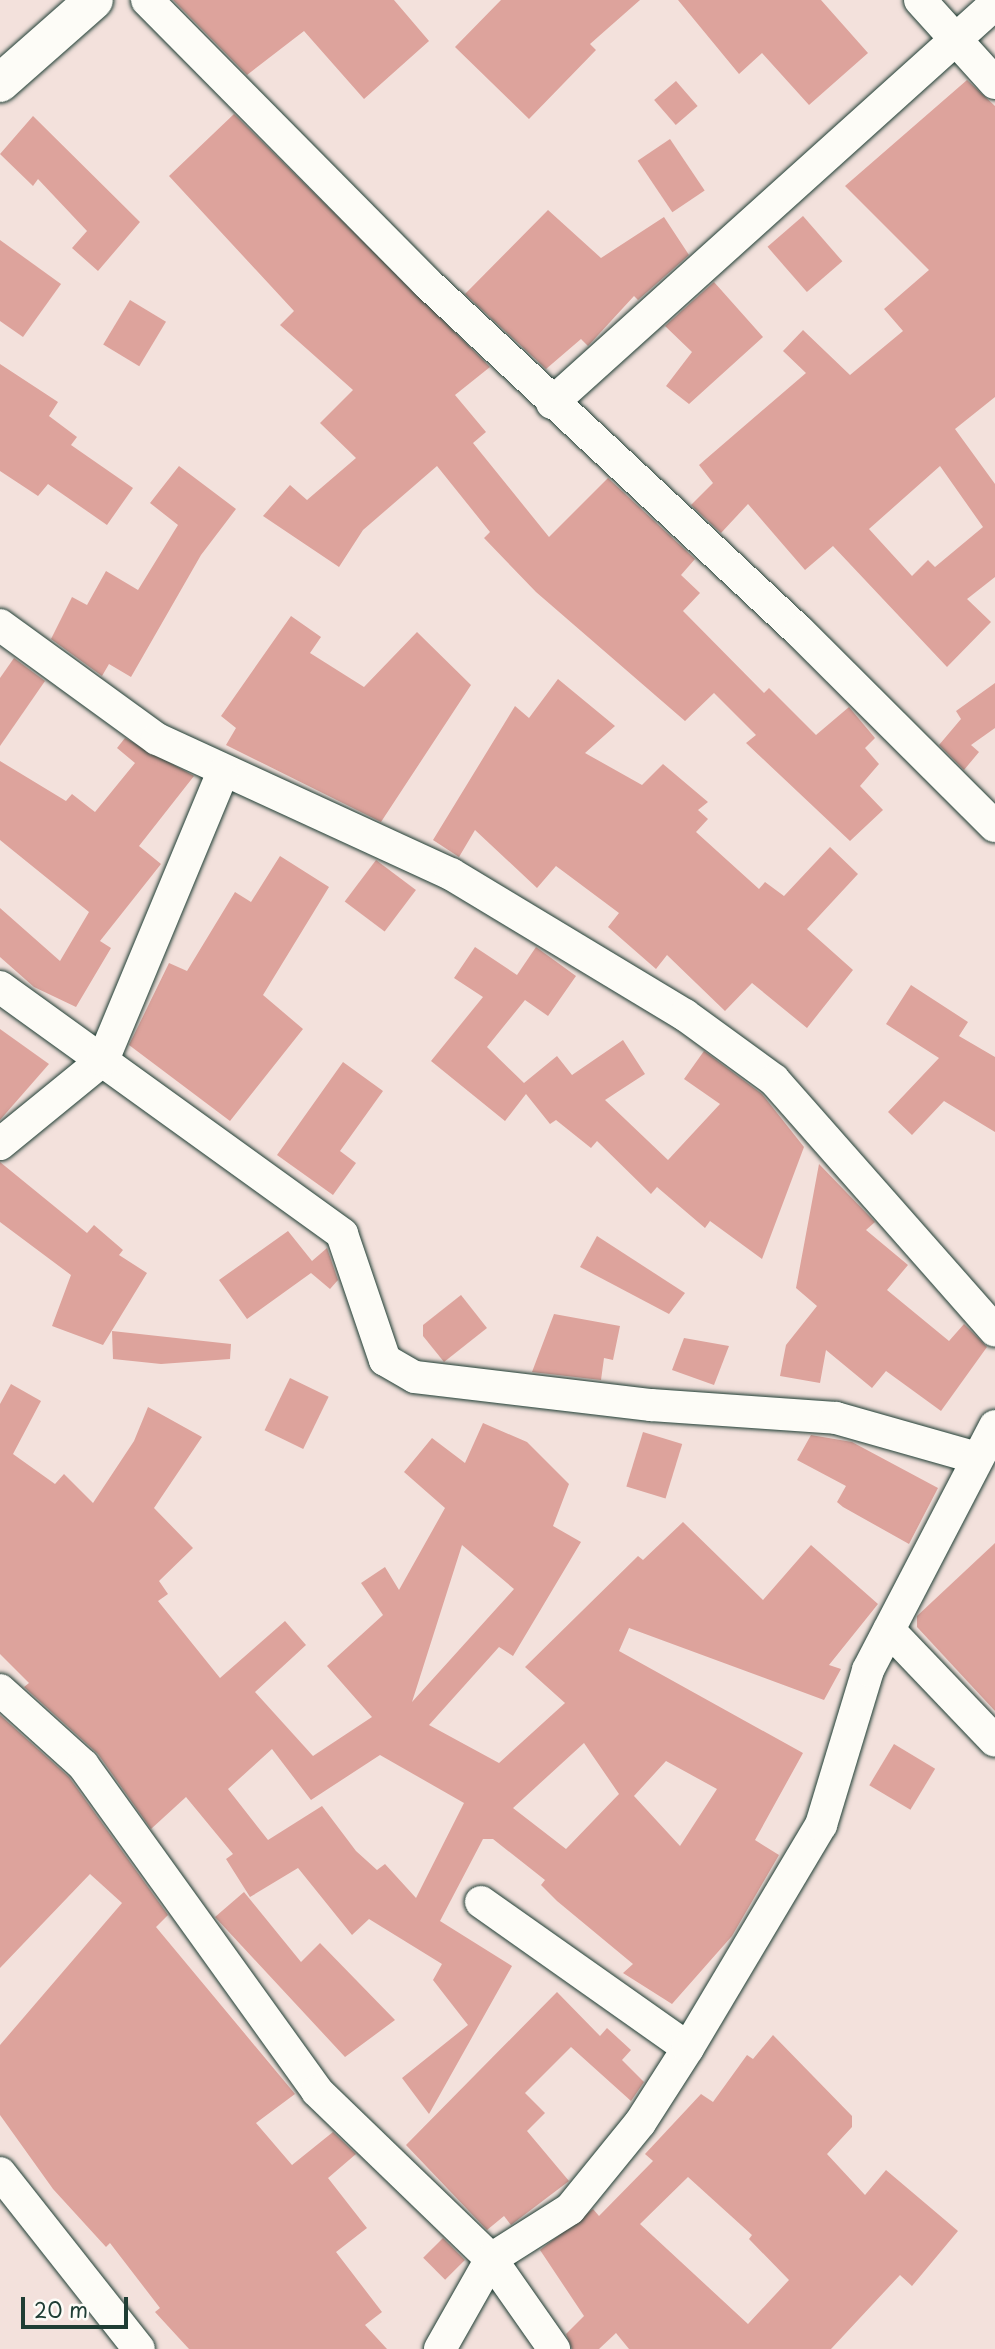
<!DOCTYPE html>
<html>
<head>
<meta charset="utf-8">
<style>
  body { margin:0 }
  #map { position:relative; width:995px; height:2349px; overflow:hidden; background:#f3e1dc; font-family:"Playpen Sans",sans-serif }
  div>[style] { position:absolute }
  .building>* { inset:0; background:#dda39c; transform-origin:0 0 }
  .roads { filter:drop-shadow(0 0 2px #1f3d34) drop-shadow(0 0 2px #1f3d34) }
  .minor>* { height:32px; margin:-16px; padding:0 16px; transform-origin:16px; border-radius:16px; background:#fdfcf7 }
  .secondary>* { height:38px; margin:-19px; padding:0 19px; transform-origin:19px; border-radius:19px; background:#fdfcf7 }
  span { translate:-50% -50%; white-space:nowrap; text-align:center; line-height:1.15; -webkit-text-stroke:5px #fdfcf7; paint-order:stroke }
  .scale { position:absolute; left:21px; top:2297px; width:107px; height:32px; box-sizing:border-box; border:4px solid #1f3d34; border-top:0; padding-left:9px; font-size:21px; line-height:24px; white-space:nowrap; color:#1f3d34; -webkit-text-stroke:5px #fdfcf7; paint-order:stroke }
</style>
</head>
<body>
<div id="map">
  <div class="building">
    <i style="clip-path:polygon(173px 0,394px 0,429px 41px,364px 99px,304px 31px,247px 75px)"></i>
    <i style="clip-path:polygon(501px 0,640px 0,590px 44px,596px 50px,529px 119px,455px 47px)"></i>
    <i style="clip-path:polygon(678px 0,821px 0,868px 53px,809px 105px,762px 53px,739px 74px)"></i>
    <i style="clip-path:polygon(evenodd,967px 80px,995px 106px,995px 397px,955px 429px,995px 484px,995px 577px,967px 599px,991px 622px,947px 667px,833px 546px,805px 570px,748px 504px,721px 533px,691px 505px,713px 483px,699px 465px,806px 373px,783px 351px,803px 330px,850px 375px,903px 331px,884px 309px,929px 270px,845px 186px,967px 80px,940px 466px,983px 527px,935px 567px,928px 560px,912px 576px,869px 529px,940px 466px)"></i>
    <i style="left:676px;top:81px;width:33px;height:29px;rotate:49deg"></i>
    <i style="clip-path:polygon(234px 114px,490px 367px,455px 395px,486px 432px,473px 443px,549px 537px,608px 478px,695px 559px,681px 575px,700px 593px,683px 611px,764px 693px,769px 688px,816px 735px,849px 707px,875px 738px,865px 748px,879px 764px,860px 786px,883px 810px,850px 841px,746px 743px,756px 735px,714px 693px,685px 721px,536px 592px,484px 538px,490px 532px,437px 466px,363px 530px,339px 567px,263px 516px,290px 485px,307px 500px,356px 458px,320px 423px,353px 390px,280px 325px,294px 311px,169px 176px)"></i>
    <i style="clip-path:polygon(33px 116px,140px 222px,98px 271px,72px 248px,87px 231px,38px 179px,33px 186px,0 154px)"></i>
    <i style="left:670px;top:139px;width:62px;height:39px;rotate:56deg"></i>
    <i style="clip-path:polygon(548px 210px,601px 258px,664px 217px,689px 255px,638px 300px,634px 296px,588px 346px,581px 339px,546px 369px,465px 294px)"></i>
    <i style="left:803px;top:216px;width:60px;height:47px;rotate:49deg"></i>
    <i style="clip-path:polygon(0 240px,61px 284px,23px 337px,0 321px)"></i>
    <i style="clip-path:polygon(714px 282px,763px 337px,689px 404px,666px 386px,692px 352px,665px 326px)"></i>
    <i style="left:130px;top:300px;width:42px;height:52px;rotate:31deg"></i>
    <i style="clip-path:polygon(0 364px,58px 402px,49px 416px,77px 437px,71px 445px,133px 488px,107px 525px,48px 484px,38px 496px,0 471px)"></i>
    <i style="clip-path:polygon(179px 466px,236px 509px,201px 555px,131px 677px,109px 664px,102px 676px,51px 639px,72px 597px,87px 605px,106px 571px,138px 590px,178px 525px,150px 503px)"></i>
    <i style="clip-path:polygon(291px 616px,321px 637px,310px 653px,364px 687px,417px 632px,471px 685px,381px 822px,226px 745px,236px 728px,221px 716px)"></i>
    <i style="clip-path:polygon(14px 658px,45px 681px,0 746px,0 678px)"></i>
    <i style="clip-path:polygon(558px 679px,615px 726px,585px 753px,642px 785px,663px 764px,708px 802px,698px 810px,708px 819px,696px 832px,759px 889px,765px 882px,784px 896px,830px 847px,858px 874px,807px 929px,853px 970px,807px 1028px,752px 983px,725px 1011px,667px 955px,656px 969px,608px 927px,619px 913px,556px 866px,537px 888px,475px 830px,459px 857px,433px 840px,515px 706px,529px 718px)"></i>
    <i style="clip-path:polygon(995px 683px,995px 728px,971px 745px,979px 752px,964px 770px,939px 745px,961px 719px,956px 711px)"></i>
    <i style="clip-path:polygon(125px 738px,194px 776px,139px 846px,161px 864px,100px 941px,111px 948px,76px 1007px,34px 987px,0 957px,0 908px,60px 961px,89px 912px,0 840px,0 761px,66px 801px,72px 794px,95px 812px,135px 763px,117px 748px)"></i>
    <i style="clip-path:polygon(280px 856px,329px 887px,263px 995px,303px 1029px,230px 1121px,129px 1045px,169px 963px,187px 971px,235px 892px,251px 902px)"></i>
    <i style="left:376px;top:860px;width:50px;height:52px;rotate:37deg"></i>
    <i style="clip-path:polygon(475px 947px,517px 975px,536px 947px,576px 976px,548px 1016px,525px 1000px,487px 1047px,524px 1083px,557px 1056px,572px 1075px,623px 1040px,645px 1074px,605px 1100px,668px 1160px,720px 1104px,684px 1079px,704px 1051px,762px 1094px,804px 1147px,762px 1259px,710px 1221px,705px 1228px,657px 1187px,651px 1194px,597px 1141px,591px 1148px,556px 1120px,550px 1124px,526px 1094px,505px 1121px,431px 1061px,483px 997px,454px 978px)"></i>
    <i style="clip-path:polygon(911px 985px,968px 1022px,959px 1036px,995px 1057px,995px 1132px,944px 1101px,912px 1135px,888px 1112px,939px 1058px,886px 1024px)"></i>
    <i style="clip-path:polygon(0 1029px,49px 1064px,0 1120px)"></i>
    <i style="clip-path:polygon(343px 1062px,383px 1091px,340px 1151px,356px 1163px,333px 1195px,277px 1155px)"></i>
    <i style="clip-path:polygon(0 1162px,87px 1233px,94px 1225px,123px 1250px,119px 1255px,147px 1273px,103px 1345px,52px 1326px,71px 1275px,0 1222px)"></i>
    <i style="clip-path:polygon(819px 1164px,875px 1222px,866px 1230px,908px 1265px,887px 1290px,949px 1341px,964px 1324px,987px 1347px,941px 1411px,886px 1371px,872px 1388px,826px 1350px,820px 1383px,780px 1376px,786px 1345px,817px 1306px,796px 1288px)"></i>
    <i style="clip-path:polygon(288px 1231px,312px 1261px,327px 1248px,338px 1280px,330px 1289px,311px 1273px,247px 1319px,219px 1280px)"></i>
    <i style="clip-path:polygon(597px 1236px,685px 1293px,669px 1314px,580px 1267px)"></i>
    <i style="clip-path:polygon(461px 1295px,487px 1328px,444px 1362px,423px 1336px,423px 1325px)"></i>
    <i style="clip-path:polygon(554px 1314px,620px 1326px,613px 1360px,604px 1358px,601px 1380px,532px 1372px)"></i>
    <i style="clip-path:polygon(112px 1331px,231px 1344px,230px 1359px,161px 1364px,113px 1359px)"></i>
    <i style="clip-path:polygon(684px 1338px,729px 1346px,714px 1385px,672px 1370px)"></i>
    <i style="left:290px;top:1378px;width:43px;height:58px;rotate:26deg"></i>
    <i style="clip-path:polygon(evenodd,11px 1384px,41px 1401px,13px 1454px,55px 1484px,64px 1474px,93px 1503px,134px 1441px,148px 1407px,202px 1437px,154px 1508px,193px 1548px,159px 1581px,168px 1594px,158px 1601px,220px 1678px,285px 1621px,306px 1645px,255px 1692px,313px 1756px,372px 1717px,327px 1666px,383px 1615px,361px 1583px,385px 1567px,399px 1590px,445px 1508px,404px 1472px,432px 1438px,465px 1463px,483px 1423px,527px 1442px,569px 1484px,553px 1526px,581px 1542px,513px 1656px,499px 1647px,429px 1725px,499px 1763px,565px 1703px,525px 1667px,638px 1556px,643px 1560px,683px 1522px,763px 1600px,811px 1545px,878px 1604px,829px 1665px,841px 1669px,824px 1700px,629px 1628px,619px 1651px,803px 1753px,755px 1840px,779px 1855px,732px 1936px,672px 2004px,623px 1973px,633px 1964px,557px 1901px,541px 1885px,545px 1880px,493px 1839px,483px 1839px,440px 1921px,512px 1966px,429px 2114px,402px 2078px,468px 2025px,433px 1980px,442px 1964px,369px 1919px,352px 1935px,298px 1868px,250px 1897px,226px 1859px,233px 1854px,186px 1797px,151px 1829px,98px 1754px,24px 1687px,29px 1683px,0 1654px,0 1404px,11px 1384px,462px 1545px,514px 1589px,412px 1702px,462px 1545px,11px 1384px,584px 1743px,619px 1794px,566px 1849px,513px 1808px,584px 1743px,11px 1384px,272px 1749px,311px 1800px,380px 1755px,464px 1803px,416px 1898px,385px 1864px,377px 1870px,356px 1851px,322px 1806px,268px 1840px,228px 1789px,272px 1749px,11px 1384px,666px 1761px,717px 1789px,680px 1846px,634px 1796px,666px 1761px)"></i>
    <i style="left:643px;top:1432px;width:41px;height:57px;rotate:17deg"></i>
    <i style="clip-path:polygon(811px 1435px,852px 1442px,938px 1488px,909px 1544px,843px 1507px,837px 1502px,846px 1486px,797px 1460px)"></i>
    <i style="clip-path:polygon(995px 1543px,995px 1711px,917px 1627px,917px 1616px)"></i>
    <i style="clip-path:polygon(0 1715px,69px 1777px,168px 1915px,156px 1927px,295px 2094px,256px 2123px,292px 2165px,333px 2132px,356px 2154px,328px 2178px,367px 2228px,336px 2252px,382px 2312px,365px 2325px,387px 2349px,189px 2349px,155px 2312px,160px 2308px,110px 2243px,106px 2247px,53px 2189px,0 2115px,0 2045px,122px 1903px,90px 1874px,0 1968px)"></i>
    <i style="left:894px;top:1744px;width:48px;height:48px;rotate:31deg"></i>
    <i style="clip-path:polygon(244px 1892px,301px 1962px,320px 1943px,395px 2020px,345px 2057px,215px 1917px)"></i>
    <i style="clip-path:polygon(557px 1992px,600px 2036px,607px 2028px,631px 2050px,622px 2060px,644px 2082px,631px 2101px,571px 2047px,525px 2093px,545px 2113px,527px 2131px,569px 2181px,511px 2225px,504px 2216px,487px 2230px,406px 2145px)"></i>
    <i style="clip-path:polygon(evenodd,773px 2035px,852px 2116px,852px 2127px,827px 2154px,865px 2195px,886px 2170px,958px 2231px,912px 2286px,900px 2275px,831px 2349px,629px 2349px,616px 2333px,599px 2349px,572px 2349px,566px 2334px,584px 2316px,540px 2250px,593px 2209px,599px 2216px,653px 2161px,645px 2154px,701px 2094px,713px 2102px,747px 2055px,753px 2059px,773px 2035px,688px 2177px,752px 2235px,749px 2239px,789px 2280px,748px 2324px,640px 2224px,688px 2177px)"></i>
    <i style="left:443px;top:2238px;width:31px;height:28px;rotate:45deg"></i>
  </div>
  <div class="roads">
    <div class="minor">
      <i style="left:147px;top:0;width:397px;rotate:45.3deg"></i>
      <i style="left:426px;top:282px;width:512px;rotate:43.1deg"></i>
      <i style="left:800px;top:632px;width:275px;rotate:44.9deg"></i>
      <i style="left:920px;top:0;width:112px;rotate:47.9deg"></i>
      <i style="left:552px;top:403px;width:596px;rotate:-42.01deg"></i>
      <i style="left:0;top:625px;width:194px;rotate:36deg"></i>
      <i style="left:157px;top:739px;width:324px;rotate:24.7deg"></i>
      <i style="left:451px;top:874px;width:273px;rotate:31.1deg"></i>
      <i style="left:685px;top:1015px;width:110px;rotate:36.1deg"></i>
      <i style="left:774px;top:1080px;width:334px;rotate:48.6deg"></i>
      <i style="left:0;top:987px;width:422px;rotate:35.8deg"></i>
      <i style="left:342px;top:1234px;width:133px;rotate:71.2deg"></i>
      <i style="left:385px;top:1360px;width:34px;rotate:30deg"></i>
      <i style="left:415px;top:1377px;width:238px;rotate:6.8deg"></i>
      <i style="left:651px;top:1405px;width:185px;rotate:4deg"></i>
      <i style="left:836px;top:1418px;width:143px;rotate:15.8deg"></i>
      <i style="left:0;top:1144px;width:133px;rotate:-39.2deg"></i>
      <i style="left:103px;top:1060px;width:310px;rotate:-67.4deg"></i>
      <i style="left:889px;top:1630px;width:153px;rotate:46.3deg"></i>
      <i style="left:0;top:1690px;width:112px;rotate:42.1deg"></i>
      <i style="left:83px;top:1765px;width:401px;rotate:54.3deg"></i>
      <i style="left:317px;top:2091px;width:242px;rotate:44deg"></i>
      <i style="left:491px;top:2259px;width:110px;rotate:55deg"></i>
      <i style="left:481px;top:1902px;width:253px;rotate:35.2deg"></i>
      <i style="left:0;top:2173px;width:224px;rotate:51.7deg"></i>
      <i style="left:440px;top:2349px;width:103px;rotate:-60.5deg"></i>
      <i style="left:491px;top:2259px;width:93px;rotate:-32.3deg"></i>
      <i style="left:570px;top:2209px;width:111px;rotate:-50.9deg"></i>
      <i style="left:640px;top:2123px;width:89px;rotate:-57.4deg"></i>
      <i style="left:688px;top:2048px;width:260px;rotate:-59.2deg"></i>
      <i style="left:821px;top:1825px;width:162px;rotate:-73.1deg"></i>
      <i style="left:868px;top:1670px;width:275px;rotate:-62.5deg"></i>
    </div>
    <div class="secondary">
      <i style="left:0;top:83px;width:125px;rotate:-41.4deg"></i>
    </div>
  </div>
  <div class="scale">20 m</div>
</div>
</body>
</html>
